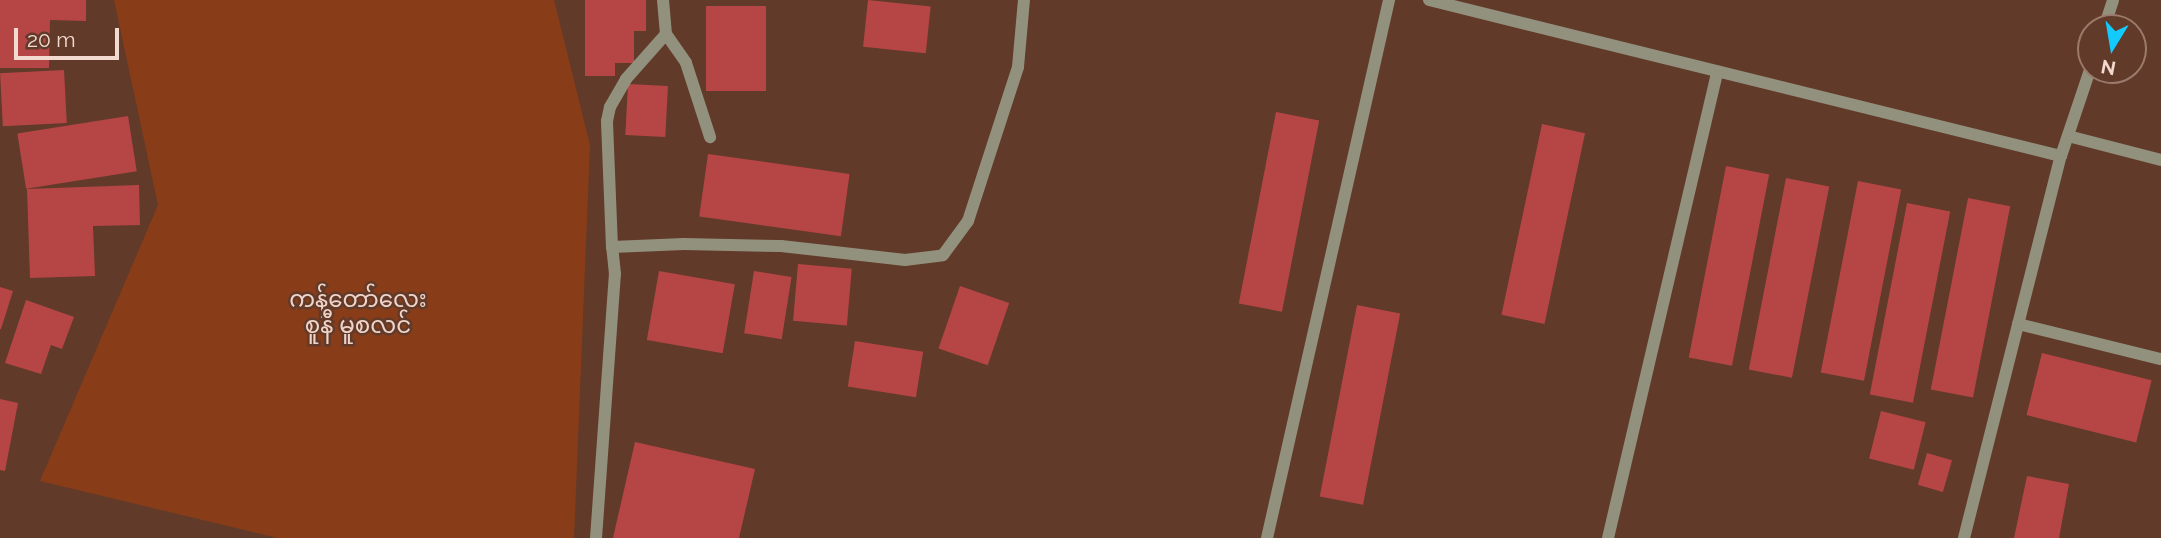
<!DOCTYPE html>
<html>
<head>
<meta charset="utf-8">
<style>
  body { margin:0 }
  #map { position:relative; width:2161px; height:538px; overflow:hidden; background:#613a2a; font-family:Raleway,"Noto Sans Myanmar",sans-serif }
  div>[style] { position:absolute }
  .green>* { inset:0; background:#883d18 }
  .building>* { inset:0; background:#b64645; transform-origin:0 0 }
  .minor>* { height:12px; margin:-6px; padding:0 6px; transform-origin:6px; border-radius:6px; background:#92917d }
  span { translate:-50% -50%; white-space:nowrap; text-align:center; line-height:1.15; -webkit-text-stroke:5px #613a2a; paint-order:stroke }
  .park-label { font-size:23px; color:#f1d4c9 }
  .north { position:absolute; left:2077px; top:14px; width:70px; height:70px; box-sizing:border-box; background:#613a2a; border:2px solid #9b7a6c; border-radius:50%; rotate:191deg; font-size:19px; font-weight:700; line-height:28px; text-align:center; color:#f3dad0 }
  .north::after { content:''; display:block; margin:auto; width:24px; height:32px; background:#12cafb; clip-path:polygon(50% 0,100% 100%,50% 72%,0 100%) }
  .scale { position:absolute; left:14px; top:28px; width:105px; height:32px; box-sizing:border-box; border:4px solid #f3dad0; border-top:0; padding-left:9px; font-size:21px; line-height:24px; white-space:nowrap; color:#f3dad0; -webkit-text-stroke:5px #613a2a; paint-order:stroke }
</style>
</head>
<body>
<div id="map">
  <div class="green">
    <i style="clip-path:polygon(114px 0,554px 0,590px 145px,574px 538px,278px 538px,40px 481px,158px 205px)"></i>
  </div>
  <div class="building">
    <i style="clip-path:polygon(0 0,86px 0,86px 21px,50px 20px,49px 68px,0 68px)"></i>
    <i style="clip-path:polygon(585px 0,646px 0,646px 31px,634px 31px,634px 63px,615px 63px,615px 76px,585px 76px)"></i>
    <i style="left:868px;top:0;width:63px;height:47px;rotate:6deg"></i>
    <i style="left:706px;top:6px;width:60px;height:85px"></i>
    <i style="left:64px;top:70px;width:53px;height:64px;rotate:87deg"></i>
    <i style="left:628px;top:84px;width:40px;height:51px;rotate:3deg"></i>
    <i style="left:1276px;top:112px;width:44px;height:195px;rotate:11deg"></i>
    <i style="left:128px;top:116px;width:56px;height:112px;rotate:81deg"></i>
    <i style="left:1542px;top:124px;width:44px;height:195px;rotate:12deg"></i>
    <i style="left:708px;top:154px;width:143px;height:63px;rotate:8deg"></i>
    <i style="left:1726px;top:166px;width:44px;height:195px;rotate:11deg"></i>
    <i style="left:1786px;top:178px;width:44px;height:195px;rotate:11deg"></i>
    <i style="left:1858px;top:181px;width:44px;height:195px;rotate:11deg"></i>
    <i style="clip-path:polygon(139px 185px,140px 225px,93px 226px,95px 276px,30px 278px,27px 189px)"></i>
    <i style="left:1968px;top:198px;width:43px;height:195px;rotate:11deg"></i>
    <i style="left:1907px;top:203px;width:44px;height:195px;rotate:11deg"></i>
    <i style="left:798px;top:264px;width:54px;height:57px;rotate:5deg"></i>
    <i style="left:659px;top:271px;width:77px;height:70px;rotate:10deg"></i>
    <i style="left:754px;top:271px;width:38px;height:63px;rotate:9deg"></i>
    <i style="left:960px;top:286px;width:52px;height:66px;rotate:19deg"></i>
    <i style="clip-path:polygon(0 287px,13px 291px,1px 329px,0 329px)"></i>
    <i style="clip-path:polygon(26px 300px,74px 317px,62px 349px,51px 345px,41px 374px,5px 363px)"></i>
    <i style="left:1357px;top:305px;width:44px;height:195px;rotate:11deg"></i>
    <i style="left:855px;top:341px;width:69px;height:46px;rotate:9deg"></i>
    <i style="left:2042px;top:353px;width:113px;height:64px;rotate:14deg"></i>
    <i style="clip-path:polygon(0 399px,18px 403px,5px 471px,0 470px)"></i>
    <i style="left:1881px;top:411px;width:46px;height:49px;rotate:14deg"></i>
    <i style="clip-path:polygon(635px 442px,755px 469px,739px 538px,613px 538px)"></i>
    <i style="left:1927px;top:453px;width:26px;height:33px;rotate:16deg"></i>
    <i style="clip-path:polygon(2027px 476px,2069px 484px,2059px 538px,2014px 538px)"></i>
  </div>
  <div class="minor">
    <i style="left:663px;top:0;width:34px;rotate:85deg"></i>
    <i style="left:666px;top:34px;width:35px;rotate:55deg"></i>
    <i style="left:686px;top:63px;width:78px;rotate:72deg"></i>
    <i style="left:1429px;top:0;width:651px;rotate:13.87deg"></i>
    <i style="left:2104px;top:28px;width:29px;rotate:-72deg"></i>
    <i style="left:2068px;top:136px;width:96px;rotate:14.5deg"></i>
    <i style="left:612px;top:247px;width:126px;rotate:-92.3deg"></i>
    <i style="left:607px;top:121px;width:14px;rotate:-78deg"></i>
    <i style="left:610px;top:107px;width:32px;rotate:-60deg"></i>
    <i style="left:626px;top:79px;width:60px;rotate:-48.4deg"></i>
    <i style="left:2018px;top:324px;width:147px;rotate:13.8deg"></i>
    <i style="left:596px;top:538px;width:265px;rotate:-85.9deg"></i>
    <i style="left:615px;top:274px;width:27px;rotate:-96deg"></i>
    <i style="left:612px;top:247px;width:72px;rotate:-2.4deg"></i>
    <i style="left:684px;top:244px;width:97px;rotate:1.2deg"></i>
    <i style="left:781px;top:246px;width:125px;rotate:6.4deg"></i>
    <i style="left:905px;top:260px;width:38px;rotate:-7deg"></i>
    <i style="left:943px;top:255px;width:42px;rotate:-53.7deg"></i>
    <i style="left:968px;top:221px;width:162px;rotate:-72deg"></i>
    <i style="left:1018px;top:67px;width:67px;rotate:-84.9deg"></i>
    <i style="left:1267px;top:538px;width:552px;rotate:-77.22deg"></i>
    <i style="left:1608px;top:538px;width:479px;rotate:-76.8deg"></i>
    <i style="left:1964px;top:538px;width:394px;rotate:-75.8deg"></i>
    <i style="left:2061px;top:156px;width:94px;rotate:-71.4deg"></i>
  </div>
  <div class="park-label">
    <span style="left:358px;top:312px">ကန်တော်လေး<br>စူနီ မူစလင်</span>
  </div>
  <div class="north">N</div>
  <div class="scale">20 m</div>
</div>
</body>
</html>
